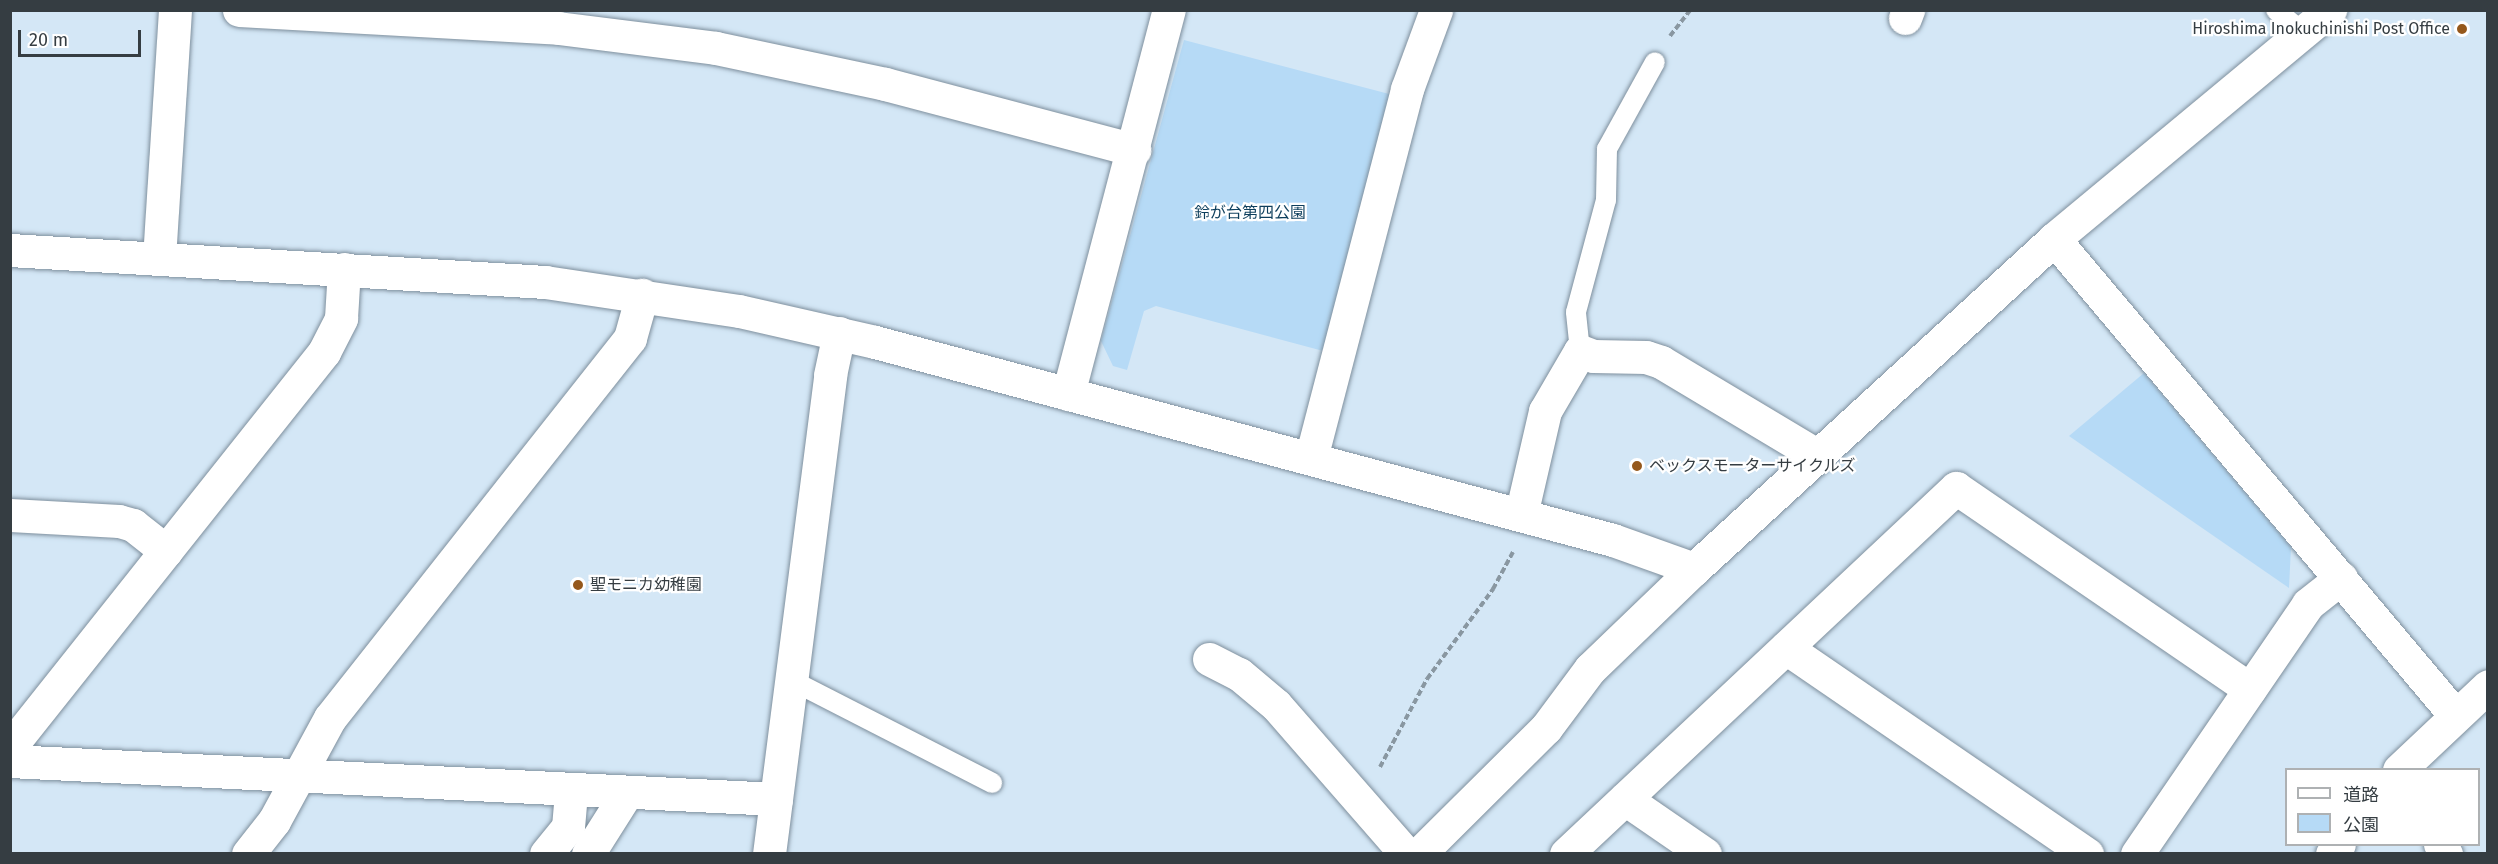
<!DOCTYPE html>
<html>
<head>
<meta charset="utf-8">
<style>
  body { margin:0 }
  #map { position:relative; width:2498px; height:864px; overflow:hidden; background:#d4e7f6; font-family:"Fira Sans","Noto Sans JP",sans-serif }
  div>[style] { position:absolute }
  .green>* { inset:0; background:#b6daf6 }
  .path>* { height:4px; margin-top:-2px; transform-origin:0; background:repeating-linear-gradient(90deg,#8997a1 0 6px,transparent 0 9px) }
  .roads { filter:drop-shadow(0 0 2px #7e8f9d) drop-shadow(0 0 2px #7e8f9d) }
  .service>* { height:20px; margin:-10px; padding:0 10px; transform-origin:10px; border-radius:10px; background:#fff }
  .minor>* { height:33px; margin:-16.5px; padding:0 16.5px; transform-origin:16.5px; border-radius:16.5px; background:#fff }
  .tertiary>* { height:33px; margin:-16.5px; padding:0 16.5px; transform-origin:16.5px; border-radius:16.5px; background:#fff }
  .dots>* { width:16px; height:16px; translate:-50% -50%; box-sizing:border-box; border:3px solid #fff; border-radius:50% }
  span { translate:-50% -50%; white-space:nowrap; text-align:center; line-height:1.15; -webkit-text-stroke:4.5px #fff; paint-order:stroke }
  .poi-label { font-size:16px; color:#353d42 }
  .right { translate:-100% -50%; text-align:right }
  .left { translate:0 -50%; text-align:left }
  .park-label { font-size:16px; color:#0e3f5d }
  .frame { position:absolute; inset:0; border:12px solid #353d42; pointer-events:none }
  .legend { position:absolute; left:2285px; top:768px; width:195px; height:78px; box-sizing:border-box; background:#fff; border:2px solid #aeb1b3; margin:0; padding:8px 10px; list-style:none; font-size:18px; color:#353d42 }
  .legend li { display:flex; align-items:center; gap:12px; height:30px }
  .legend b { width:30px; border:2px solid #aeb1b3 }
  .scale { position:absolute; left:18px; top:30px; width:123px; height:27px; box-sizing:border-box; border:3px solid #353d42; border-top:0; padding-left:8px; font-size:18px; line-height:21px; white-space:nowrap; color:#353d42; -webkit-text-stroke:4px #fff; paint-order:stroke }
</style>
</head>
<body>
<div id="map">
  <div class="green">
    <i style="clip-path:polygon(1184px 40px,1393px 95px,1327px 352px,1156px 306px,1144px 311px,1127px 370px,1113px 366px,1101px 341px)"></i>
    <i style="clip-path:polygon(2144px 373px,2291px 547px,2289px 588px,2069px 436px)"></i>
  </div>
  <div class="path">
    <i style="left:1670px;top:36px;width:33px;rotate:-52deg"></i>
    <i style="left:1380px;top:767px;width:100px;rotate:-61.9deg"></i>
    <i style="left:1427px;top:679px;width:112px;rotate:-53.7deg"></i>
    <i style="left:1493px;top:589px;width:42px;rotate:-61.6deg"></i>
  </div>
  <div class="roads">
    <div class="service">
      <i style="left:2276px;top:10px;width:35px;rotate:40deg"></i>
      <i style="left:1580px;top:351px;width:39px;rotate:-96deg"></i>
      <i style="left:1576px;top:312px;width:116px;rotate:-75deg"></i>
      <i style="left:1606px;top:200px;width:51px;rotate:-88.9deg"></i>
      <i style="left:1607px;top:149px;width:99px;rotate:-61.1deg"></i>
      <i style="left:791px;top:680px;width:226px;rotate:27.1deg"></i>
    </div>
    <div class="minor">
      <i style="left:239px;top:10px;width:320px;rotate:3.2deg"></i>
      <i style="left:558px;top:28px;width:159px;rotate:7.2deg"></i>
      <i style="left:716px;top:48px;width:173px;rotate:12deg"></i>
      <i style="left:885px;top:84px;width:258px;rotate:14.8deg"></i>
      <i style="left:1905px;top:18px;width:9px;rotate:-69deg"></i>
      <i style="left:2054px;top:239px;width:622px;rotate:49.89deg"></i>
      <i style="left:159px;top:258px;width:249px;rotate:-86.3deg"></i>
      <i style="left:1068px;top:394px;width:397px;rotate:-75.3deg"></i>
      <i style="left:1311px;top:458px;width:381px;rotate:-75.4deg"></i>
      <i style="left:1407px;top:89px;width:84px;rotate:-69.8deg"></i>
      <i style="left:10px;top:515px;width:109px;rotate:3.2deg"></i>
      <i style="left:119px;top:521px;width:15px;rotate:16deg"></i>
      <i style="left:133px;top:525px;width:42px;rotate:38.2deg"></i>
      <i style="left:1521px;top:515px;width:107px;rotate:-77deg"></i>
      <i style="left:1545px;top:411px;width:69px;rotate:-59.7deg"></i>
      <i style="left:1580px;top:351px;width:14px;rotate:21deg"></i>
      <i style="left:1593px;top:356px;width:53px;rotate:1.1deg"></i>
      <i style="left:1646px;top:357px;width:16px;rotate:18deg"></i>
      <i style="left:1661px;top:362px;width:183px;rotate:30.9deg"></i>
      <i style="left:1786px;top:648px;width:365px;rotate:34.4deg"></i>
      <i style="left:1209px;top:659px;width:34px;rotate:27deg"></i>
      <i style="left:1239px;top:674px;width:48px;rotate:40deg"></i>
      <i style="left:1276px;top:705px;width:198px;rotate:48.9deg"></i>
      <i style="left:10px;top:761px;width:767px;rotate:2.84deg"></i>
      <i style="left:2399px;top:770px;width:122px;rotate:-43.3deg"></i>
      <i style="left:1625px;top:799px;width:97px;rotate:34.5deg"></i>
      <i style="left:2440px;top:844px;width:12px;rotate:59deg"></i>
      <i style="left:248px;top:854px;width:42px;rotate:-51.8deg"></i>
      <i style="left:274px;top:821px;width:117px;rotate:-61.5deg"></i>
      <i style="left:330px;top:718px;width:484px;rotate:-51.7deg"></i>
      <i style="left:630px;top:338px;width:45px;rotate:-74.4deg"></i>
      <i style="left:546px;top:854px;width:35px;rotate:-51deg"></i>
      <i style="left:568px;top:827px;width:36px;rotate:-85deg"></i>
      <i style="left:588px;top:854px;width:71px;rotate:-57.7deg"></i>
      <i style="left:769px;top:854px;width:483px;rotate:-82.7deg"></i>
      <i style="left:830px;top:375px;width:43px;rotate:-77.9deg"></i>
      <i style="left:1419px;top:854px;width:179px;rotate:-44.8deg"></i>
      <i style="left:1546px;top:728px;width:74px;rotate:-53.3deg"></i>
      <i style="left:1590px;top:669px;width:144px;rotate:-43.9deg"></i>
      <i style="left:1566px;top:854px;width:535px;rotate:-43.18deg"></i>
      <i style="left:1956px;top:488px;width:356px;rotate:34.4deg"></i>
      <i style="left:2137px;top:854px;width:303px;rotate:-55.6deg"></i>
      <i style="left:2308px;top:604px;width:42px;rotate:-38.2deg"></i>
      <i style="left:2332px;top:854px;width:12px;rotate:-55deg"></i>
    </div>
    <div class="tertiary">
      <i style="left:10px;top:250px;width:536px;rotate:3.42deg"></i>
      <i style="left:545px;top:282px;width:196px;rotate:8.5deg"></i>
      <i style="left:739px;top:311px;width:139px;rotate:12.8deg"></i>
      <i style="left:875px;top:342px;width:764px;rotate:15.02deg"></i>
      <i style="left:1613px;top:540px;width:86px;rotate:19.7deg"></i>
      <i style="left:1694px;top:569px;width:488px;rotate:-42.5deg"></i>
      <i style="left:2054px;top:239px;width:359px;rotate:-39.7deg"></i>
      <i style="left:10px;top:747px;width:505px;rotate:-51.52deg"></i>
      <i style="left:324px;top:352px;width:38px;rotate:-63deg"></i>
      <i style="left:341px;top:318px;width:49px;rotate:-86.5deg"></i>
    </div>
  </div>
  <div class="dots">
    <i style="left:2462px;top:29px;background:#95581b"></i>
    <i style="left:1637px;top:466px;background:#95581b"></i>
    <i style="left:578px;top:585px;background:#95581b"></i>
  </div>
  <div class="poi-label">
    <span class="right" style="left:2450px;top:29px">Hiroshima Inokuchinishi Post Office</span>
    <span class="left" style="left:1649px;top:466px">ベックスモーターサイクルズ</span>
    <span class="left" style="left:590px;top:585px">聖モニカ幼稚園</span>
  </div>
  <div class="park-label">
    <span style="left:1250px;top:213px">鈴が台第四公園</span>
  </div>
  <div class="frame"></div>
  <ul class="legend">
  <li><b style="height:8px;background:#fff"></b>道路</li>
  <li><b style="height:16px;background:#b6daf6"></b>公園</li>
  </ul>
  <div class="scale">20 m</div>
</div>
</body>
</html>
